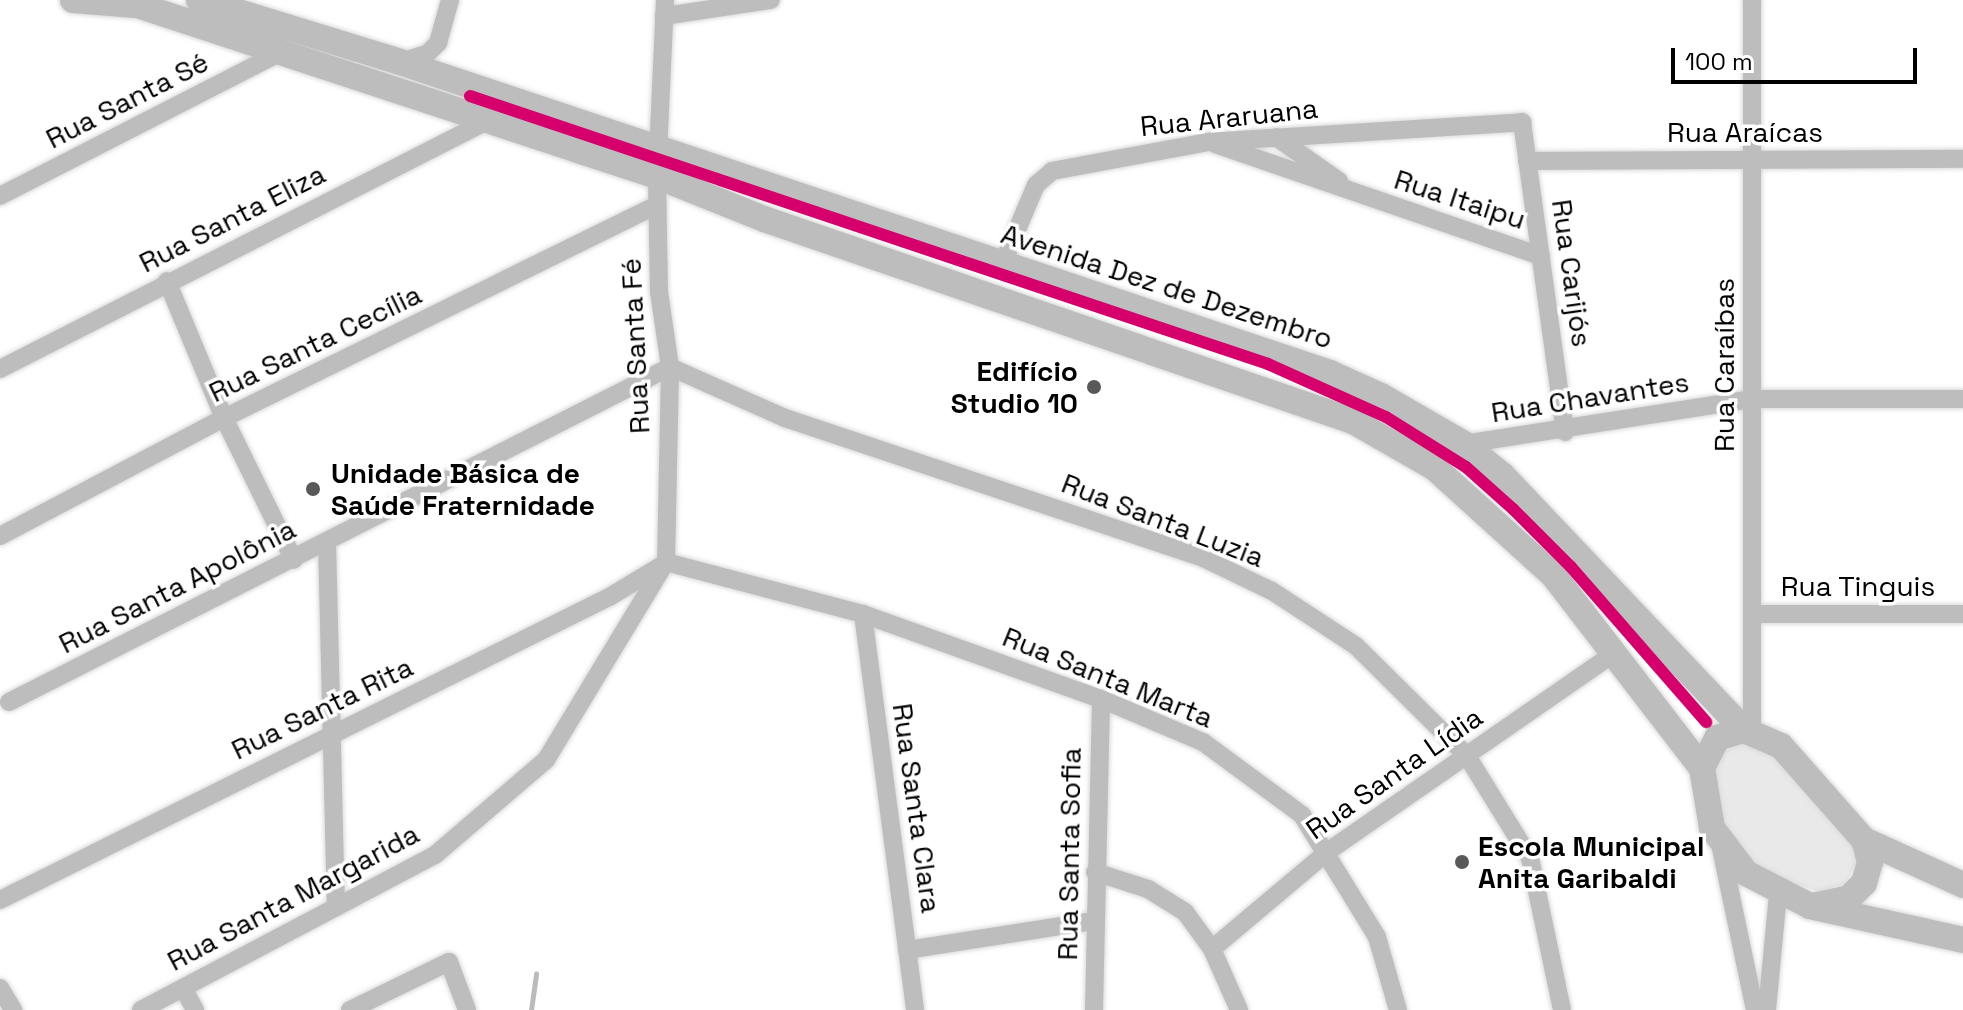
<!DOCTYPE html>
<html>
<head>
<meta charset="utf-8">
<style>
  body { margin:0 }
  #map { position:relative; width:1963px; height:1010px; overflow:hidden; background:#fff; font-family:"Space Grotesk",sans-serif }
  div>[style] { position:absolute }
  .green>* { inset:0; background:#e9e9e9 }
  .stream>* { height:5px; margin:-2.5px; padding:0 2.5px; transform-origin:2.5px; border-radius:2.5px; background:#bbb }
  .roads { filter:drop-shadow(0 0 2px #dbdbdb) drop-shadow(0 0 2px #dbdbdb) }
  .minor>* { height:18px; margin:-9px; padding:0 9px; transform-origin:9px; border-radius:9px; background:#bdbdbd }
  .highway>* { height:26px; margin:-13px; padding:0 13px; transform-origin:13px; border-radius:13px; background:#bdbdbd }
  .cycleway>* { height:12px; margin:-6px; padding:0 6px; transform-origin:6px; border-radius:6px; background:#d6006c }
  .dots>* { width:22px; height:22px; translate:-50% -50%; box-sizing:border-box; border:4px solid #fff; border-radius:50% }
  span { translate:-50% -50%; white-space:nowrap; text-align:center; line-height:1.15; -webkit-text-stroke:7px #fff; paint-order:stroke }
  .street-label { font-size:28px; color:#000 }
  .poi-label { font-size:28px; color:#000; font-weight:700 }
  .right { translate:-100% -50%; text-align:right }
  .left { translate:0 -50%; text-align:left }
  .scale { position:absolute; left:1671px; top:48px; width:246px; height:36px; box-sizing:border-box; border:4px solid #000; border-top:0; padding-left:10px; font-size:24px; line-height:28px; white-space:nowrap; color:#000; -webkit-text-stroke:6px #fff; paint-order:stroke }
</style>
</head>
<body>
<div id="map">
  <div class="green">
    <i style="clip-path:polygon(1741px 742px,1768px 751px,1854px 848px,1858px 861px,1845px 884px,1820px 892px,1774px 877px,1753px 862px,1725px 826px,1714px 777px,1723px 752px)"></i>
  </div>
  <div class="stream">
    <i style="left:531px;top:1010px;width:37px;rotate:-82deg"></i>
  </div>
  <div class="roads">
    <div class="minor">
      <i style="left:1752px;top:0;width:730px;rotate:90deg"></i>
      <i style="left:664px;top:16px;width:108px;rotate:-8.5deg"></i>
      <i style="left:400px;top:62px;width:28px;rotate:-17deg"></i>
      <i style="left:427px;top:54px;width:16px;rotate:-45deg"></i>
      <i style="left:438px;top:43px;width:45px;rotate:-74.4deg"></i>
      <i style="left:1276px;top:137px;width:77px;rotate:34.9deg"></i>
      <i style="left:1215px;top:144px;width:345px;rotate:19deg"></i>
      <i style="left:1527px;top:161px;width:436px;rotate:-0.3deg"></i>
      <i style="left:0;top:196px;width:314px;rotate:-27.1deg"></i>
      <i style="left:1002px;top:265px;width:87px;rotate:-67deg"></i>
      <i style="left:1036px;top:185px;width:21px;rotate:-41deg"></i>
      <i style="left:1052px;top:171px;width:159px;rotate:-10.5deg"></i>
      <i style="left:1208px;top:142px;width:315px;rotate:-3.6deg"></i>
      <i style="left:1522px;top:122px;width:313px;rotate:82.1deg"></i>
      <i style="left:167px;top:281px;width:148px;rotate:67.4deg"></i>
      <i style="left:224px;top:418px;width:158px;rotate:63.8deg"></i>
      <i style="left:0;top:369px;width:551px;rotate:-26.98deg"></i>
      <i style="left:1464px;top:444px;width:292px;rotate:-8.9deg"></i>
      <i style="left:1753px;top:399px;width:210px"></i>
      <i style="left:0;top:536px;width:253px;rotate:-27.8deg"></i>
      <i style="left:224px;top:418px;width:483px;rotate:-26.2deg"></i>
      <i style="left:327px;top:542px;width:365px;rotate:88.6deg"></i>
      <i style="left:666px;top:562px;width:204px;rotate:14.8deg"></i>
      <i style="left:863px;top:614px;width:253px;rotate:19.7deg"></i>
      <i style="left:1101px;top:699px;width:111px;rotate:22.9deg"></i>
      <i style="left:1203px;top:742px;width:123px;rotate:36.4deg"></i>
      <i style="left:1302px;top:815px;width:143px;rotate:58.4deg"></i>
      <i style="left:1377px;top:937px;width:76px;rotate:74deg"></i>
      <i style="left:863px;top:614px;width:399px;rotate:82.5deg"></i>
      <i style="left:1752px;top:614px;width:211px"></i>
      <i style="left:9px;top:702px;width:741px;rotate:-26.88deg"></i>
      <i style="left:670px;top:367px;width:126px;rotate:23.9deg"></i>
      <i style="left:785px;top:418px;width:441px;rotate:18.5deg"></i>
      <i style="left:1203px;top:558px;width:76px;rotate:25.6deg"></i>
      <i style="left:1272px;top:591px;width:100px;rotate:33.2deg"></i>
      <i style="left:1356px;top:646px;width:156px;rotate:44.7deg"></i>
      <i style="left:1467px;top:756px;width:120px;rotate:58.3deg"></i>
      <i style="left:1530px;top:858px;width:155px;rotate:78.1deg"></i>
      <i style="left:1720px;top:844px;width:170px;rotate:78.1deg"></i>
      <i style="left:1095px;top:872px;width:56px;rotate:17.8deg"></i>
      <i style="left:1148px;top:889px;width:44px;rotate:31.9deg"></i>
      <i style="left:1185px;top:912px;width:46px;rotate:53.9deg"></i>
      <i style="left:1212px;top:949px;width:67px;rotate:66.1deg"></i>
      <i style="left:0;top:900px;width:682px;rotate:-26.45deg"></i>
      <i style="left:611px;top:596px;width:62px;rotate:-31.1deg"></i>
      <i style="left:1212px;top:949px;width:150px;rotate:-40.1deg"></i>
      <i style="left:1327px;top:852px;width:351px;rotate:-34.7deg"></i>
      <i style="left:907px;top:950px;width:188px;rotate:-8.9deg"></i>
      <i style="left:0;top:988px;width:26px;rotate:59deg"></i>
      <i style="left:183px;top:988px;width:25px;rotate:61deg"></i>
      <i style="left:141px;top:1010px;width:332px;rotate:-27.8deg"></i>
      <i style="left:435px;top:855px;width:146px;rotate:-40.6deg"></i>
      <i style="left:546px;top:760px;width:232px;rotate:-58.8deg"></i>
      <i style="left:666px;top:562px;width:195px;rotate:-88.8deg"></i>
      <i style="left:670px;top:367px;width:76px;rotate:-98.3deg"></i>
      <i style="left:659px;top:292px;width:116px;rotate:-91deg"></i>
      <i style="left:657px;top:176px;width:176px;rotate:-87.4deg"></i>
      <i style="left:350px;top:1010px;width:110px;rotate:-25.9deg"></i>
      <i style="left:449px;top:962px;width:51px;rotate:69.4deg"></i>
      <i style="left:1094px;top:1010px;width:311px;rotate:-88.7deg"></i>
      <i style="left:1767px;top:1010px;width:118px;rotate:-84.6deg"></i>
    </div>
    <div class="highway">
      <i style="left:73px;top:0;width:62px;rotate:4.6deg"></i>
      <i style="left:122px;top:0;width:563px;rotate:18.21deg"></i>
      <i style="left:657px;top:176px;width:115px;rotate:21.9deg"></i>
      <i style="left:764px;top:219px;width:623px;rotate:18.93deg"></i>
      <i style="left:1353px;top:421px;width:95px;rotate:29.8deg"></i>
      <i style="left:1435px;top:468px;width:161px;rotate:42.2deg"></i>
      <i style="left:1554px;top:576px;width:242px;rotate:52.4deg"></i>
      <i style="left:1702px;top:768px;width:61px;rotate:80.5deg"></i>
      <i style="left:1712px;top:828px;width:56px;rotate:52.9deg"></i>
      <i style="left:1746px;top:873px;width:72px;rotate:27.3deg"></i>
      <i style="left:1810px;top:906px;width:157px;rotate:12.5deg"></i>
      <i style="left:199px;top:0;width:210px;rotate:17.1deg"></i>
      <i style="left:400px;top:62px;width:981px;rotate:18.49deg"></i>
      <i style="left:1330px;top:373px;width:56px;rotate:24.3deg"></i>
      <i style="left:1381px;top:396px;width:96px;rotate:30deg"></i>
      <i style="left:1464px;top:444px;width:49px;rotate:39.2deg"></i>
      <i style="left:1502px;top:475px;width:352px;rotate:46.5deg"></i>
      <i style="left:1744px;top:730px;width:40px;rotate:23.4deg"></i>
      <i style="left:1781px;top:746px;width:125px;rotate:48.6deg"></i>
      <i style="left:1864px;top:840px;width:109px;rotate:24.4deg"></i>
      <i style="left:1702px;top:768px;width:34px;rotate:-63deg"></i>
      <i style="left:1717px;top:738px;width:28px;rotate:-17deg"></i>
      <i style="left:1817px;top:905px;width:33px;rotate:-12deg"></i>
      <i style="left:1849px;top:898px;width:21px;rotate:-45deg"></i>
      <i style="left:1864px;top:883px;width:22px;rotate:-74deg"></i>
      <i style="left:1870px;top:862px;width:23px;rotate:-105deg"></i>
    </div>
  </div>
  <div class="cycleway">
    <i style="left:470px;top:96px;width:842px;rotate:18.56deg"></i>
    <i style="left:1268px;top:364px;width:129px;rotate:24.2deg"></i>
    <i style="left:1386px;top:417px;width:94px;rotate:32deg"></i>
    <i style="left:1466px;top:467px;width:63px;rotate:41.8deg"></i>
    <i style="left:1513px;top:509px;width:82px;rotate:45deg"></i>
    <i style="left:1571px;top:567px;width:206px;rotate:48.9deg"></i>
  </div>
  <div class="dots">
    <i style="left:1094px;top:387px;background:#595959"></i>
    <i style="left:313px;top:489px;background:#595959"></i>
    <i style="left:1462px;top:862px;background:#595959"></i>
  </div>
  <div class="street-label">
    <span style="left:127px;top:100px;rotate:-27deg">Rua Santa Sé</span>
    <span style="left:1229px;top:117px;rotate:-6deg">Rua Araruana</span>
    <span style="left:1745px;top:132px">Rua Araícas</span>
    <span style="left:1460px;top:199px;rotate:18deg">Rua Itaipu</span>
    <span style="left:232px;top:218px;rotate:-27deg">Rua Santa Eliza</span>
    <span style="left:1572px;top:273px;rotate:82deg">Rua Carijós</span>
    <span style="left:1167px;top:286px;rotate:18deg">Avenida Dez de Dezembro</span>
    <span style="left:315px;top:343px;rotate:-26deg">Rua Santa Cecília</span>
    <span style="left:635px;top:346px;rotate:-93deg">Rua Santa Fé</span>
    <span style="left:1724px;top:365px;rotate:-90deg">Rua Caraíbas</span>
    <span style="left:1590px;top:397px;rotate:-9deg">Rua Chavantes</span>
    <span style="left:1163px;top:520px;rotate:21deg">Rua Santa Luzia</span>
    <span style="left:177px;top:586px;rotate:-27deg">Rua Santa Apolônia</span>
    <span style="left:1858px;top:586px">Rua Tinguis</span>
    <span style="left:1108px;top:677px;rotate:22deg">Rua Santa Marta</span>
    <span style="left:322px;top:708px;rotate:-26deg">Rua Santa Rita</span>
    <span style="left:1394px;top:773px;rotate:-35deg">Rua Santa Lídia</span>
    <span style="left:917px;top:808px;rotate:82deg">Rua Santa Clara</span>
    <span style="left:1069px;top:854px;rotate:-89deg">Rua Santa Sofia</span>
    <span style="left:293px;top:897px;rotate:-28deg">Rua Santa Margarida</span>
  </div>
  <div class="poi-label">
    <span class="right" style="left:1078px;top:387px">Edifício<br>Studio 10</span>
    <span class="left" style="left:331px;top:489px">Unidade Básica de<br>Saúde Fraternidade</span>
    <span class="left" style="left:1478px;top:862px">Escola Municipal<br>Anita Garibaldi</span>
  </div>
  <div class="scale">100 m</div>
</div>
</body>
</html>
